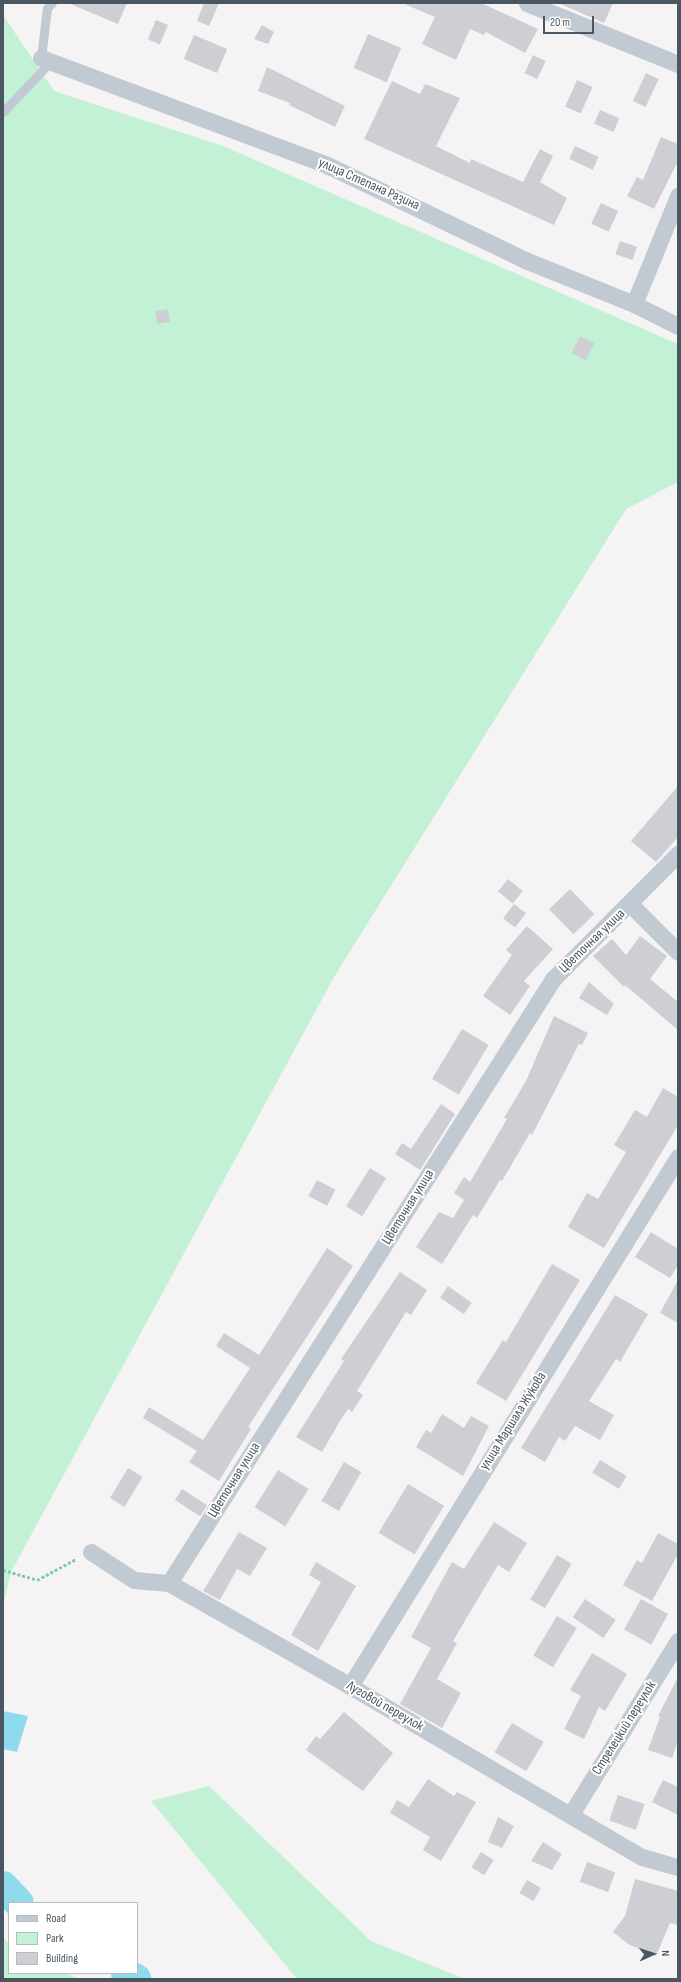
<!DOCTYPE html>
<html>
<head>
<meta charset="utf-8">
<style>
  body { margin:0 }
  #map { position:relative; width:681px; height:1982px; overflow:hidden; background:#f5f3f3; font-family:"Sofia Sans Condensed",sans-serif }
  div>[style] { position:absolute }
  .green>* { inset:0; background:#c3f1d5 }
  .water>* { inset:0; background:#90daee }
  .river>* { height:30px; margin:-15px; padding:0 15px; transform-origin:15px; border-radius:15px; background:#90daee }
  .building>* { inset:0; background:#cdcfd5; transform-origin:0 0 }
  .path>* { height:2.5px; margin-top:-1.25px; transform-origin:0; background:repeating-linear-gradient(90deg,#7ad0a6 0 3px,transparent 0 5px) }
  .lane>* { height:9px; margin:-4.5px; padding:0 4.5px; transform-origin:4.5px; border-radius:4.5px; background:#c1cad2 }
  .street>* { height:17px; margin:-8.5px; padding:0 8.5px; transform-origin:8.5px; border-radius:8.5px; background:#c1cad2 }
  span { translate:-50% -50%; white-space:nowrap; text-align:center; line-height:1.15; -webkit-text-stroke:4px #fff; paint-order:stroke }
  .street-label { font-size:14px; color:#4a5661 }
  .frame { position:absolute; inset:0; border:4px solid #4a5661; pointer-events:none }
  .legend { position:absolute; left:8px; top:1902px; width:130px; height:72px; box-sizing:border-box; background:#fff; border:1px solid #b7bbc0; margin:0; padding:5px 7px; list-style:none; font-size:12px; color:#4a5661 }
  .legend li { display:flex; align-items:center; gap:8px; height:20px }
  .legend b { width:20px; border:1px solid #b7bbc0 }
  .north { position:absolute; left:633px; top:1934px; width:40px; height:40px; -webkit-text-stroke:3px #fff; paint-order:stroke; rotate:87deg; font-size:11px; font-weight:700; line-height:16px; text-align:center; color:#4a5661 }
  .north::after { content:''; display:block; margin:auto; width:14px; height:18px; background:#4a5661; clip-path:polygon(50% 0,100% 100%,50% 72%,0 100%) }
  .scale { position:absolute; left:543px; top:16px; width:51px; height:18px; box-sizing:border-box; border:2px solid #4a5661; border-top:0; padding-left:5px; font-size:12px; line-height:14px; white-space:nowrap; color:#4a5661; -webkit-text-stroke:3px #fff; paint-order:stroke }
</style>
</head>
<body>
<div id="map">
  <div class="green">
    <i style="clip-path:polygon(3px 15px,54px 91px,223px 146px,678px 344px,678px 482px,626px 509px,334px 977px,11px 1572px,3px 1606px)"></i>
    <i style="clip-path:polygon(209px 1786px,371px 1941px,465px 1979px,297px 1979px,151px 1801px)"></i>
    <i style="clip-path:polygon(3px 1938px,9px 1943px,9px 1973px,66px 1973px,79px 1979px,6px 1979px,3px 1977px)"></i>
  </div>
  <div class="water">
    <i style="clip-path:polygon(3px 1711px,28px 1716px,17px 1752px,3px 1749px)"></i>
  </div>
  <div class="river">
    <i style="left:3px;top:1886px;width:23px;rotate:47deg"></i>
    <i style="left:126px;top:1973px;width:12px;rotate:31deg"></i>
  </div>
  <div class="building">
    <i style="clip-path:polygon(68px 3px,127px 3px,118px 24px)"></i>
    <i style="clip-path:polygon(204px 3px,219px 3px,209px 26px,197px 21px)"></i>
    <i style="clip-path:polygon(402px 3px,481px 3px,538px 29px,525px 53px,486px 32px,484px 35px,470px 29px,456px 60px,422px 44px,435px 17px)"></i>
    <i style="clip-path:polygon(558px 3px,613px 3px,604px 23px)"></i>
    <i style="left:156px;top:20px;width:13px;height:21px;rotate:23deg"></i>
    <i style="clip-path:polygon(262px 25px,274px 32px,268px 44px,254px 39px)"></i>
    <i style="left:368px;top:34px;width:36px;height:37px;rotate:23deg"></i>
    <i style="left:194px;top:35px;width:36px;height:26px;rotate:23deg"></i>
    <i style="left:533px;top:55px;width:14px;height:20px;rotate:25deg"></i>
    <i style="clip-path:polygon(267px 67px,345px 106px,335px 127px,289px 105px,290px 103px,258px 91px)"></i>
    <i style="left:646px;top:73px;width:14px;height:31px;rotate:25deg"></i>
    <i style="left:577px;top:80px;width:17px;height:29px;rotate:24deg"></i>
    <i style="clip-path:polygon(392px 81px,420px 94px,425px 84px,460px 98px,436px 146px,470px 163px,471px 159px,523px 182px,540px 149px,553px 156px,540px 182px,567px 198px,554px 225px,364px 139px)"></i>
    <i style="left:600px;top:110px;width:21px;height:15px;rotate:23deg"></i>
    <i style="clip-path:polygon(661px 137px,678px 144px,678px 161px,654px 209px,627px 196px,637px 177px,643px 180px)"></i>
    <i style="left:575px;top:146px;width:26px;height:14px;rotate:25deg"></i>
    <i style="left:601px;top:203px;width:19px;height:23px;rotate:25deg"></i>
    <i style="left:620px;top:241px;width:18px;height:14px;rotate:19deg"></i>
    <i style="left:168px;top:309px;width:13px;height:13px;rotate:81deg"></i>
    <i style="left:580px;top:336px;width:16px;height:19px;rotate:27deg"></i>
    <i style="clip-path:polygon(678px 786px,678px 837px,656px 862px,631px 841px)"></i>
    <i style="left:508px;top:879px;width:19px;height:16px;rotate:39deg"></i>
    <i style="left:570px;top:889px;width:35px;height:29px;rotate:46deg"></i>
    <i style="left:514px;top:904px;width:15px;height:18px;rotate:37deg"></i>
    <i style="clip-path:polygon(527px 926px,553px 949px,524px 981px,530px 986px,510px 1015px,483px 996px,512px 955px,506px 950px)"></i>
    <i style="clip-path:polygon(640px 936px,667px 956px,650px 979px,678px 1002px,678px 1030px,625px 985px,624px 987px,593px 956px,612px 939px,626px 955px)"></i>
    <i style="clip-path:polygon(589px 982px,614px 1004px,607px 1015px,579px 998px)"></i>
    <i style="clip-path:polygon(554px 1016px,588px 1033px,582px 1045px,579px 1044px,532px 1135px,530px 1133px,502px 1181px,500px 1180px,477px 1218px,473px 1215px,442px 1264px,416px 1247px,439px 1212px,453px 1218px,464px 1200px,454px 1193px,464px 1177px,470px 1182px,507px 1119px,504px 1118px,526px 1081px)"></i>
    <i style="left:462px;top:1029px;width:31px;height:58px;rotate:31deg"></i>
    <i style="clip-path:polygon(663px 1088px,678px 1097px,678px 1125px,604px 1248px,568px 1227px,587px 1193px,598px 1199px,626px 1152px,614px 1145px,635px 1110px,647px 1117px)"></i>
    <i style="clip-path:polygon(441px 1104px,455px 1114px,420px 1170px,395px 1154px,402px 1143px,411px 1149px)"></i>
    <i style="left:370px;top:1168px;width:19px;height:45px;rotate:32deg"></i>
    <i style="left:317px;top:1180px;width:21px;height:18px;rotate:28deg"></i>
    <i style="clip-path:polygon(651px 1232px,678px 1249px,678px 1265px,670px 1278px,635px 1257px)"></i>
    <i style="clip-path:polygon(327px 1248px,353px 1266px,248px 1427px,251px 1429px,219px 1481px,189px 1462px,197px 1451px,143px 1418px,149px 1407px,203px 1440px,250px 1368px,216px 1346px,224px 1333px,259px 1355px)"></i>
    <i style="clip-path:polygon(552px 1264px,580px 1280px,506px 1401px,476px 1383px,503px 1340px,506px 1342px)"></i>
    <i style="clip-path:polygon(400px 1272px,427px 1290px,411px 1315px,406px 1312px,357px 1391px,363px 1395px,352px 1412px,348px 1409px,340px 1421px,322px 1452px,296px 1437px,344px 1361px,341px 1359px)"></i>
    <i style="clip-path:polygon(678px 1280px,678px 1323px,660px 1313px)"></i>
    <i style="left:448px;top:1286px;width:29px;height:14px;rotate:35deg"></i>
    <i style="clip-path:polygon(615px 1295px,648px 1314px,620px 1362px,616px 1359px,589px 1401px,614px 1415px,600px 1440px,575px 1426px,565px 1441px,559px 1437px,545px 1462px,521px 1448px)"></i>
    <i style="clip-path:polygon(442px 1414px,464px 1428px,471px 1416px,489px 1426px,463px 1476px,416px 1447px,426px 1430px,431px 1433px)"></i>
    <i style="left:600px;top:1460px;width:31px;height:15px;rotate:31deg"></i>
    <i style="left:344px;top:1462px;width:20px;height:45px;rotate:30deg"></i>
    <i style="left:128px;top:1468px;width:17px;height:35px;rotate:31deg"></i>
    <i style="left:278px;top:1470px;width:36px;height:44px;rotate:32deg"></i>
    <i style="left:408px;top:1484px;width:42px;height:57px;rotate:31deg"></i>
    <i style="left:182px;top:1489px;width:30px;height:13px;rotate:33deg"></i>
    <i style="clip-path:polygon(494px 1522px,527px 1543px,509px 1572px,498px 1565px,453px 1641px,457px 1643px,437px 1679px,461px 1693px,442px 1728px,400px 1704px,431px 1648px,411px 1637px,452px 1562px,464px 1569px)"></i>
    <i style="clip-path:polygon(239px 1532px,267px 1548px,250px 1576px,237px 1569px,220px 1600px,203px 1591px)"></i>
    <i style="clip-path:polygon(658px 1533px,678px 1544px,678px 1554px,652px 1601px,623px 1585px,637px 1560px,642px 1563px)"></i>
    <i style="left:557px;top:1555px;width:17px;height:52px;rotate:31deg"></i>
    <i style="clip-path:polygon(316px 1562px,356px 1586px,318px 1651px,291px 1635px,321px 1582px,309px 1575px)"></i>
    <i style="left:585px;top:1599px;width:37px;height:22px;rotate:34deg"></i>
    <i style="left:641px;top:1599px;width:31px;height:35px;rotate:29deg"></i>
    <i style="left:557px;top:1616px;width:23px;height:46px;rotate:31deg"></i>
    <i style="clip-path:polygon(592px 1653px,627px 1674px,605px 1711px,599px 1707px,584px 1739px,564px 1729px,581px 1696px,570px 1690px)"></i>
    <i style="clip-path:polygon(678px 1677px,678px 1741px,672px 1758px,648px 1750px,660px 1717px,658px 1716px)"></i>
    <i style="clip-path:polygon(344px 1712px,393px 1753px,363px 1791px,306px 1750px,316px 1736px,320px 1739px)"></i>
    <i style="left:512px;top:1723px;width:37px;height:34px;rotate:31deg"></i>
    <i style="clip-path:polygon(428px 1779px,454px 1796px,457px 1792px,476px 1802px,441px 1861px,423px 1850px,430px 1837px,390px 1813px,397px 1800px,409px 1807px)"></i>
    <i style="clip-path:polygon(663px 1780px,678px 1787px,678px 1815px,652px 1802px)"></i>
    <i style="left:618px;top:1795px;width:28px;height:27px;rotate:19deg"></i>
    <i style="clip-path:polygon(498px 1817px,514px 1826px,502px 1848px,488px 1842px)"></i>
    <i style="clip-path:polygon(543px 1842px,562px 1854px,552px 1870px,531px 1861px)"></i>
    <i style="left:481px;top:1852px;width:15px;height:18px;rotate:32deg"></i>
    <i style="left:587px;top:1862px;width:30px;height:21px;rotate:20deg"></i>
    <i style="clip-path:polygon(635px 1879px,678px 1891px,678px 1925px,670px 1923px,656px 1956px,628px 1944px,613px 1932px,625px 1916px)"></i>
    <i style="left:527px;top:1880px;width:16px;height:15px;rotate:30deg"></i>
  </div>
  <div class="path">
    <i style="left:3px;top:1570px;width:35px;rotate:16deg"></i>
    <i style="left:37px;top:1580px;width:44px;rotate:-28.3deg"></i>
  </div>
  <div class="lane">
    <i style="left:41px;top:58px;width:50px;rotate:-83.2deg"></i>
    <i style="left:47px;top:8px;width:7px;rotate:-45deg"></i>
    <i style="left:3px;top:112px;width:70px;rotate:-46.7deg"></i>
  </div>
  <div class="street">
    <i style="left:527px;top:3px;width:163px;rotate:22deg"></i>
    <i style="left:41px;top:58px;width:305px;rotate:20.5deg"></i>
    <i style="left:327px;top:165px;width:220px;rotate:25.6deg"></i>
    <i style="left:525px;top:260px;width:118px;rotate:22deg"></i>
    <i style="left:634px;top:304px;width:49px;rotate:26.6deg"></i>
    <i style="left:634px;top:304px;width:117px;rotate:-67.8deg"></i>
    <i style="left:630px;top:904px;width:68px;rotate:45deg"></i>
    <i style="left:91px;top:1552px;width:51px;rotate:33.1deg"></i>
    <i style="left:134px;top:1580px;width:35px;rotate:5deg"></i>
    <i style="left:169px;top:1583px;width:208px;rotate:29.6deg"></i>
    <i style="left:350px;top:1686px;width:338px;rotate:30.4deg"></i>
    <i style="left:642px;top:1857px;width:37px;rotate:16deg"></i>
    <i style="left:169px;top:1583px;width:716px;rotate:-57.55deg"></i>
    <i style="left:553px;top:979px;width:177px;rotate:-45deg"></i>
    <i style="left:350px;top:1686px;width:622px;rotate:-58.2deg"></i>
    <i style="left:571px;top:1814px;width:203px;rotate:-58.3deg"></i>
  </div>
  <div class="street-label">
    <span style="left:369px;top:184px;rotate:24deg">улица Степана Разина</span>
    <span style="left:592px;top:941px;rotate:-44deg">Цветочная улица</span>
    <span style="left:408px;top:1207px;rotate:-58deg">Цветочная улица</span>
    <span style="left:513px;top:1421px;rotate:-58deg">улица Маршала Жукова</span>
    <span style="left:234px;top:1480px;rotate:-58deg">Цветочная улица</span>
    <span style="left:385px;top:1706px;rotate:30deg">Луговой переулок</span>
    <span style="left:624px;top:1728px;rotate:-58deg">Стрелецкий переулок</span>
  </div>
  <div class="frame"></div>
  <ul class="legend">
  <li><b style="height:5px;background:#c1cad2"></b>Road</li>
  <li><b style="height:11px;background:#c3f1d5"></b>Park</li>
  <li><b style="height:11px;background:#cdcfd5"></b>Building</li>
  </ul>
  <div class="north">N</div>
  <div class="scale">20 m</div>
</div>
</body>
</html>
